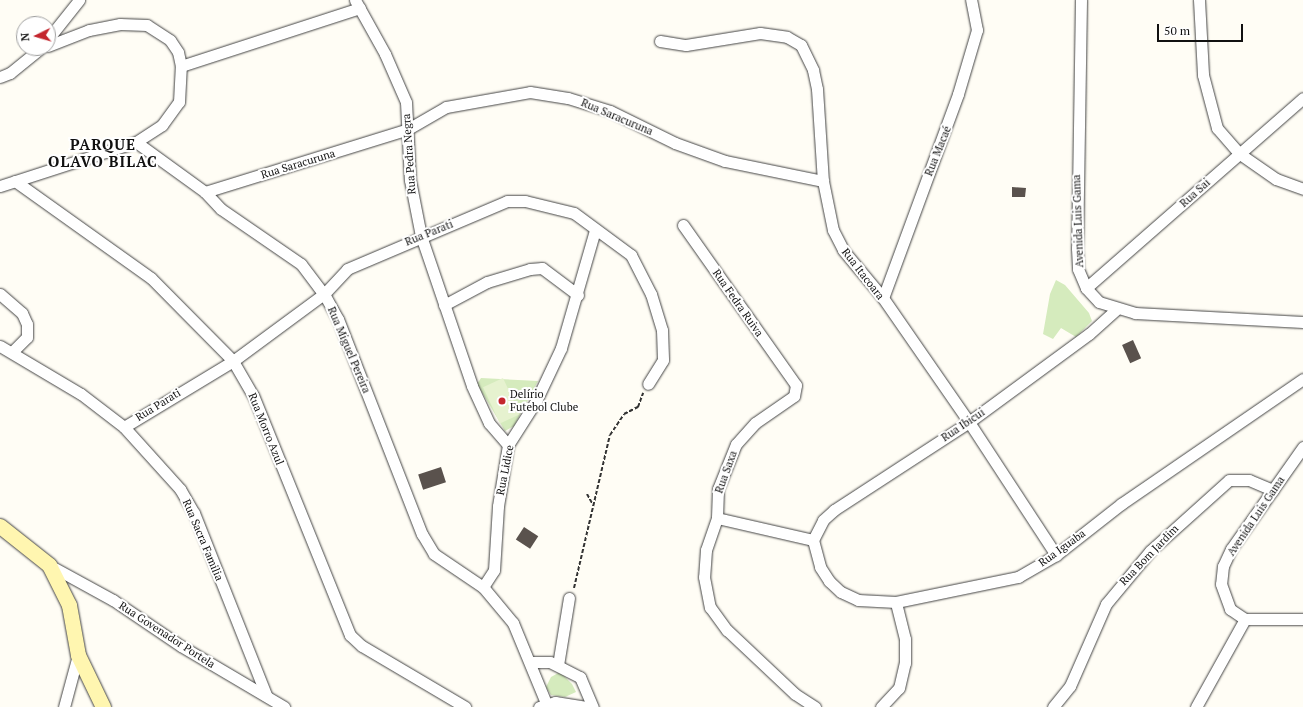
<!DOCTYPE html>
<html>
<head>
<meta charset="utf-8">
<style>
  body { margin:0 }
  #map { position:relative; width:1303px; height:707px; overflow:hidden; background:#fffdf5; font-family:"PT Serif",serif }
  div>[style] { position:absolute }
  .green>* { inset:0; background:#d5ebbd }
  .pitch>* { inset:0; background:#e6f2cf; transform-origin:0 0 }
  .building>* { inset:0; background:#5a524d; transform-origin:0 0 }
  .path>* { height:2px; margin-top:-1px; transform-origin:0; background:repeating-linear-gradient(90deg,#333 0 4px,transparent 0 6px) }
  .roads { filter:drop-shadow(0 0 1px #444) drop-shadow(0 0 1px #444) }
  .minor>* { height:11px; margin:-5.5px; padding:0 5.5px; transform-origin:5.5px; border-radius:5.5px; background:#fff }
  .secondary>* { height:15px; margin:-7.5px; padding:0 7.5px; transform-origin:7.5px; border-radius:7.5px; background:#fff6b0 }
  .dots>* { width:11px; height:11px; translate:-50% -50%; box-sizing:border-box; border:2px solid #fff; border-radius:50% }
  span { translate:-50% -50%; white-space:nowrap; text-align:center; line-height:1.15; -webkit-text-stroke:4px #fff; paint-order:stroke }
  .street-label { font-size:11px; color:#111 }
  .poi-label { font-size:11px; color:#111 }
  .left { translate:0 -50%; text-align:left }
  .district-label { font-size:15px; color:#111; font-weight:700; letter-spacing:1px }
  .north { position:absolute; left:16px; top:16px; width:40px; height:40px; box-sizing:border-box; background:#fff; border:1px solid #a0a0a0; border-radius:50%; rotate:265deg; font-size:11px; font-weight:700; line-height:16px; text-align:center; color:#111 }
  .north::after { content:''; display:block; margin:auto; width:14px; height:18px; background:#c4262e; clip-path:polygon(50% 0,100% 100%,50% 72%,0 100%) }
  .scale { position:absolute; left:1157px; top:24px; width:86px; height:18px; box-sizing:border-box; border:2px solid #111; border-top:0; padding-left:5px; font-size:12px; line-height:14px; white-space:nowrap; color:#111; -webkit-text-stroke:3px #fff; paint-order:stroke }
</style>
</head>
<body>
<div id="map">
  <div class="green">
    <i style="clip-path:polygon(1056px 280px,1065px 285px,1089px 313px,1092px 321px,1076px 337px,1061px 328px,1053px 339px,1043px 334px,1050px 294px)"></i>
    <i style="clip-path:polygon(481px 378px,538px 381px,514px 426px,505px 431px,477px 384px)"></i>
    <i style="clip-path:polygon(560px 672px,572px 684px,576px 692px,565px 697px,551px 695px,546px 687px,551px 677px)"></i>
  </div>
  <div class="pitch">
    <i style="left:503px;top:378px;width:40px;height:22px;rotate:65deg"></i>
  </div>
  <div class="building">
    <i style="clip-path:polygon(1012px 187px,1026px 188px,1025px 197px,1012px 197px)"></i>
    <i style="left:1133px;top:340px;width:20px;height:12px;rotate:66deg"></i>
    <i style="left:441px;top:467px;width:16px;height:24px;rotate:72deg"></i>
    <i style="left:524px;top:527px;width:17px;height:15px;rotate:33deg"></i>
  </div>
  <div class="path">
    <i style="left:587px;top:494px;width:13px;rotate:61deg"></i>
    <i style="left:574px;top:588px;width:157px;rotate:-76.8deg"></i>
    <i style="left:610px;top:435px;width:25px;rotate:-56deg"></i>
    <i style="left:624px;top:414px;width:16px;rotate:-27deg"></i>
    <i style="left:638px;top:407px;width:15px;rotate:-70deg"></i>
  </div>
  <div class="roads">
    <div class="minor">
      <i style="left:355px;top:0;width:62px;rotate:60.9deg"></i>
      <i style="left:385px;top:54px;width:52px;rotate:66.4deg"></i>
      <i style="left:406px;top:102px;width:78px;rotate:87.1deg"></i>
      <i style="left:410px;top:180px;width:57px;rotate:78.9deg"></i>
      <i style="left:421px;top:236px;width:158px;rotate:71.2deg"></i>
      <i style="left:472px;top:386px;width:41px;rotate:65.3deg"></i>
      <i style="left:489px;top:423px;width:29px;rotate:49deg"></i>
      <i style="left:1081px;top:0;width:248px;rotate:90.9deg"></i>
      <i style="left:1077px;top:248px;width:21px;rotate:87deg"></i>
      <i style="left:1078px;top:269px;width:21px;rotate:67deg"></i>
      <i style="left:1086px;top:288px;width:19px;rotate:47deg"></i>
      <i style="left:1099px;top:302px;width:38px;rotate:17deg"></i>
      <i style="left:1135px;top:313px;width:168px;rotate:3.1deg"></i>
      <i style="left:1199px;top:0;width:75px;rotate:86.9deg"></i>
      <i style="left:1203px;top:75px;width:55px;rotate:75.2deg"></i>
      <i style="left:1217px;top:128px;width:35px;rotate:49deg"></i>
      <i style="left:1240px;top:154px;width:44px;rotate:34.8deg"></i>
      <i style="left:1276px;top:179px;width:29px;rotate:20deg"></i>
      <i style="left:48px;top:39px;width:50px;rotate:-51.5deg"></i>
      <i style="left:660px;top:41px;width:26px;rotate:9deg"></i>
      <i style="left:686px;top:45px;width:75px;rotate:-9.2deg"></i>
      <i style="left:760px;top:33px;width:27px;rotate:8deg"></i>
      <i style="left:787px;top:37px;width:16px;rotate:30deg"></i>
      <i style="left:801px;top:45px;width:28px;rotate:64deg"></i>
      <i style="left:813px;top:70px;width:19px;rotate:78deg"></i>
      <i style="left:817px;top:89px;width:92px;rotate:86.3deg"></i>
      <i style="left:823px;top:181px;width:50px;rotate:78.5deg"></i>
      <i style="left:833px;top:230px;width:22px;rotate:63deg"></i>
      <i style="left:843px;top:250px;width:62px;rotate:50.2deg"></i>
      <i style="left:883px;top:298px;width:151px;rotate:55.3deg"></i>
      <i style="left:969px;top:422px;width:159px;rotate:56.8deg"></i>
      <i style="left:181px;top:66px;width:188px;rotate:-18deg"></i>
      <i style="left:0;top:77px;width:11px;rotate:-22deg"></i>
      <i style="left:10px;top:73px;width:40px;rotate:-39deg"></i>
      <i style="left:136px;top:142px;width:85px;rotate:35.9deg"></i>
      <i style="left:205px;top:192px;width:23px;rotate:47deg"></i>
      <i style="left:221px;top:209px;width:97px;rotate:34.5deg"></i>
      <i style="left:301px;top:264px;width:38px;rotate:53deg"></i>
      <i style="left:324px;top:294px;width:29px;rotate:61deg"></i>
      <i style="left:338px;top:319px;width:231px;rotate:68.7deg"></i>
      <i style="left:422px;top:534px;width:23px;rotate:59deg"></i>
      <i style="left:434px;top:554px;width:59px;rotate:34deg"></i>
      <i style="left:15px;top:181px;width:167px;rotate:35.5deg"></i>
      <i style="left:151px;top:278px;width:117px;rotate:45.3deg"></i>
      <i style="left:233px;top:361px;width:39px;rotate:60deg"></i>
      <i style="left:253px;top:395px;width:259px;rotate:68deg"></i>
      <i style="left:350px;top:635px;width:16px;rotate:43deg"></i>
      <i style="left:362px;top:646px;width:120px;rotate:30.6deg"></i>
      <i style="left:0;top:186px;width:143px;rotate:-17.9deg"></i>
      <i style="left:136px;top:142px;width:31px;rotate:-33deg"></i>
      <i style="left:162px;top:125px;width:29px;rotate:-54deg"></i>
      <i style="left:179px;top:102px;width:36px;rotate:-87deg"></i>
      <i style="left:181px;top:66px;width:14px;rotate:-102deg"></i>
      <i style="left:178px;top:52px;width:14px;rotate:-124deg"></i>
      <i style="left:170px;top:40px;width:27px;rotate:-147deg"></i>
      <i style="left:147px;top:25px;width:27px;rotate:-178deg"></i>
      <i style="left:120px;top:24px;width:32px;rotate:169deg"></i>
      <i style="left:89px;top:30px;width:44px;rotate:158.7deg"></i>
      <i style="left:205px;top:192px;width:213px;rotate:-17.2deg"></i>
      <i style="left:408px;top:129px;width:44px;rotate:-30.1deg"></i>
      <i style="left:446px;top:107px;width:85px;rotate:-10.1deg"></i>
      <i style="left:530px;top:92px;width:38px;rotate:9deg"></i>
      <i style="left:568px;top:98px;width:44px;rotate:17.2deg"></i>
      <i style="left:610px;top:111px;width:72px;rotate:26.2deg"></i>
      <i style="left:675px;top:143px;width:53px;rotate:19.8deg"></i>
      <i style="left:725px;top:161px;width:100px;rotate:11.5deg"></i>
      <i style="left:683px;top:225px;width:196px;rotate:54.8deg"></i>
      <i style="left:796px;top:385px;width:11px;rotate:100deg"></i>
      <i style="left:794px;top:396px;width:47px;rotate:145.3deg"></i>
      <i style="left:755px;top:423px;width:28px;rotate:132deg"></i>
      <i style="left:736px;top:444px;width:48px;rotate:111.8deg"></i>
      <i style="left:718px;top:489px;width:29px;rotate:92deg"></i>
      <i style="left:717px;top:518px;width:98px;rotate:12.9deg"></i>
      <i style="left:1086px;top:288px;width:288px;rotate:-41.2deg"></i>
      <i style="left:0;top:294px;width:29px;rotate:41deg"></i>
      <i style="left:22px;top:313px;width:12px;rotate:66deg"></i>
      <i style="left:27px;top:324px;width:13px;rotate:90deg"></i>
      <i style="left:27px;top:337px;width:21px;rotate:135deg"></i>
      <i style="left:883px;top:298px;width:217px;rotate:-69.8deg"></i>
      <i style="left:958px;top:94px;width:67px;rotate:-73.5deg"></i>
      <i style="left:977px;top:30px;width:31px;rotate:-101deg"></i>
      <i style="left:444px;top:305px;width:49px;rotate:-28.1deg"></i>
      <i style="left:487px;top:282px;width:45px;rotate:-16.8deg"></i>
      <i style="left:530px;top:269px;width:12px;rotate:-5deg"></i>
      <i style="left:542px;top:268px;width:45px;rotate:36.9deg"></i>
      <i style="left:0;top:346px;width:94px;rotate:30.7deg"></i>
      <i style="left:81px;top:394px;width:54px;rotate:37.5deg"></i>
      <i style="left:124px;top:427px;width:84px;rotate:47.9deg"></i>
      <i style="left:180px;top:489px;width:28px;rotate:60deg"></i>
      <i style="left:194px;top:513px;width:196px;rotate:68.4deg"></i>
      <i style="left:124px;top:427px;width:127px;rotate:-31.2deg"></i>
      <i style="left:233px;top:361px;width:113px;rotate:-36.4deg"></i>
      <i style="left:324px;top:294px;width:34px;rotate:-47deg"></i>
      <i style="left:347px;top:269px;width:174px;rotate:-23deg"></i>
      <i style="left:507px;top:201px;width:18px"></i>
      <i style="left:525px;top:201px;width:50px;rotate:13.8deg"></i>
      <i style="left:574px;top:213px;width:71px;rotate:36.4deg"></i>
      <i style="left:631px;top:255px;width:44px;rotate:62.9deg"></i>
      <i style="left:651px;top:294px;width:38px;rotate:73deg"></i>
      <i style="left:662px;top:330px;width:30px;rotate:88deg"></i>
      <i style="left:663px;top:360px;width:28px;rotate:122deg"></i>
      <i style="left:1303px;top:447px;width:125px;rotate:125.2deg"></i>
      <i style="left:1231px;top:549px;width:19px;rotate:115deg"></i>
      <i style="left:1223px;top:566px;width:18px;rotate:96deg"></i>
      <i style="left:1221px;top:584px;width:27px;rotate:70deg"></i>
      <i style="left:1230px;top:609px;width:18px;rotate:34deg"></i>
      <i style="left:1245px;top:619px;width:58px"></i>
      <i style="left:717px;top:518px;width:34px;rotate:109deg"></i>
      <i style="left:706px;top:550px;width:27px;rotate:94deg"></i>
      <i style="left:704px;top:577px;width:31px;rotate:79deg"></i>
      <i style="left:710px;top:607px;width:29px;rotate:54deg"></i>
      <i style="left:727px;top:630px;width:93px;rotate:43.3deg"></i>
      <i style="left:795px;top:694px;width:24px;rotate:33deg"></i>
      <i style="left:813px;top:540px;width:28px;rotate:75deg"></i>
      <i style="left:820px;top:567px;width:17px;rotate:57deg"></i>
      <i style="left:829px;top:581px;width:16px;rotate:43deg"></i>
      <i style="left:841px;top:592px;width:19px;rotate:25deg"></i>
      <i style="left:858px;top:600px;width:38px;rotate:3deg"></i>
      <i style="left:896px;top:602px;width:125px;rotate:-11.6deg"></i>
      <i style="left:1018px;top:577px;width:44px;rotate:-30.1deg"></i>
      <i style="left:1056px;top:555px;width:83px;rotate:-38.1deg"></i>
      <i style="left:1121px;top:504px;width:221px;rotate:-34.5deg"></i>
      <i style="left:813px;top:540px;width:22px;rotate:-63deg"></i>
      <i style="left:823px;top:520px;width:15px;rotate:-42deg"></i>
      <i style="left:834px;top:510px;width:161px;rotate:-33.1deg"></i>
      <i style="left:969px;top:422px;width:149px;rotate:-36.3deg"></i>
      <i style="left:1089px;top:334px;width:36px;rotate:-42deg"></i>
      <i style="left:49px;top:565px;width:73px;rotate:28.7deg"></i>
      <i style="left:113px;top:600px;width:82px;rotate:34.1deg"></i>
      <i style="left:181px;top:646px;width:120px;rotate:30.6deg"></i>
      <i style="left:531px;top:662px;width:19px"></i>
      <i style="left:550px;top:662px;width:34px;rotate:27deg"></i>
      <i style="left:580px;top:677px;width:33px;rotate:67deg"></i>
      <i style="left:558px;top:665px;width:68px;rotate:-80.7deg"></i>
      <i style="left:546px;top:703px;width:87px;rotate:-112.4deg"></i>
      <i style="left:513px;top:623px;width:47px;rotate:-129.8deg"></i>
      <i style="left:483px;top:587px;width:20px;rotate:-57deg"></i>
      <i style="left:494px;top:570px;width:64px;rotate:-86.4deg"></i>
      <i style="left:498px;top:506px;width:62px;rotate:-80.7deg"></i>
      <i style="left:508px;top:445px;width:52px;rotate:-57.5deg"></i>
      <i style="left:536px;top:401px;width:59px;rotate:-64.7deg"></i>
      <i style="left:561px;top:348px;width:123px;rotate:-73.9deg"></i>
      <i style="left:64px;top:707px;width:54px;rotate:-74.9deg"></i>
      <i style="left:539px;top:707px;width:17px;rotate:-17deg"></i>
      <i style="left:555px;top:702px;width:30px;rotate:9deg"></i>
      <i style="left:881px;top:707px;width:26px;rotate:-47deg"></i>
      <i style="left:899px;top:688px;width:26px;rotate:-77deg"></i>
      <i style="left:905px;top:663px;width:24px;rotate:-90deg"></i>
      <i style="left:905px;top:639px;width:38px;rotate:-104deg"></i>
      <i style="left:1053px;top:707px;width:27px;rotate:-51deg"></i>
      <i style="left:1070px;top:686px;width:90px;rotate:-66.3deg"></i>
      <i style="left:1106px;top:604px;width:69px;rotate:-50.3deg"></i>
      <i style="left:1150px;top:551px;width:106px;rotate:-41.9deg"></i>
      <i style="left:1229px;top:480px;width:20px"></i>
      <i style="left:1249px;top:480px;width:26px;rotate:23deg"></i>
      <i style="left:1196px;top:707px;width:101px;rotate:-60.9deg"></i>
    </div>
    <div class="secondary">
      <i style="left:0;top:526px;width:63px;rotate:38.5deg"></i>
      <i style="left:49px;top:565px;width:45px;rotate:63.4deg"></i>
      <i style="left:69px;top:605px;width:51px;rotate:79.8deg"></i>
      <i style="left:78px;top:655px;width:58px;rotate:64.3deg"></i>
    </div>
  </div>
  <div class="dots">
    <i style="left:502px;top:401px;background:#c4262e"></i>
  </div>
  <div class="street-label">
    <span style="left:617px;top:117px;rotate:23deg">Rua Saracuruna</span>
    <span style="left:938px;top:151px;rotate:-68deg">Rua Macaé</span>
    <span style="left:409px;top:154px;rotate:-94deg">Rua Pedra Negra</span>
    <span style="left:298px;top:164px;rotate:-17deg">Rua Saracuruna</span>
    <span style="left:1195px;top:193px;rotate:-42deg">Rua Sai</span>
    <span style="left:1078px;top:221px;rotate:-92deg">Avenida Luis Gama</span>
    <span style="left:429px;top:233px;rotate:-22deg">Rua Parati</span>
    <span style="left:863px;top:274px;rotate:52deg">Rua Itacoara</span>
    <span style="left:738px;top:303px;rotate:55deg">Rua Fedra Ruiva</span>
    <span style="left:349px;top:350px;rotate:67deg">Rua Miguel Pereira</span>
    <span style="left:158px;top:405px;rotate:-32deg">Rua Parati</span>
    <span style="left:963px;top:425px;rotate:-34deg">Rua Ibicui</span>
    <span style="left:266px;top:429px;rotate:68deg">Rua Morro Azul</span>
    <span style="left:505px;top:470px;rotate:-79deg">Rua Lidice</span>
    <span style="left:726px;top:472px;rotate:-70deg">Rua Saxa</span>
    <span style="left:1256px;top:516px;rotate:-56deg">Avenida Luis Gama</span>
    <span style="left:203px;top:540px;rotate:67deg">Rua Sacra Familia</span>
    <span style="left:1062px;top:548px;rotate:-36deg">Rua Iguaba</span>
    <span style="left:1149px;top:555px;rotate:-46deg">Rua Bom Jardim</span>
    <span style="left:167px;top:635px;rotate:33deg">Rua Govenador Portela</span>
  </div>
  <div class="poi-label">
    <span class="left" style="left:510px;top:401px">Delírio<br>Futebol Clube</span>
  </div>
  <div class="district-label">
    <span style="left:103px;top:153px">PARQUE<br>OLAVO BILAC</span>
  </div>
  <div class="north">N</div>
  <div class="scale">50 m</div>
</div>
</body>
</html>
